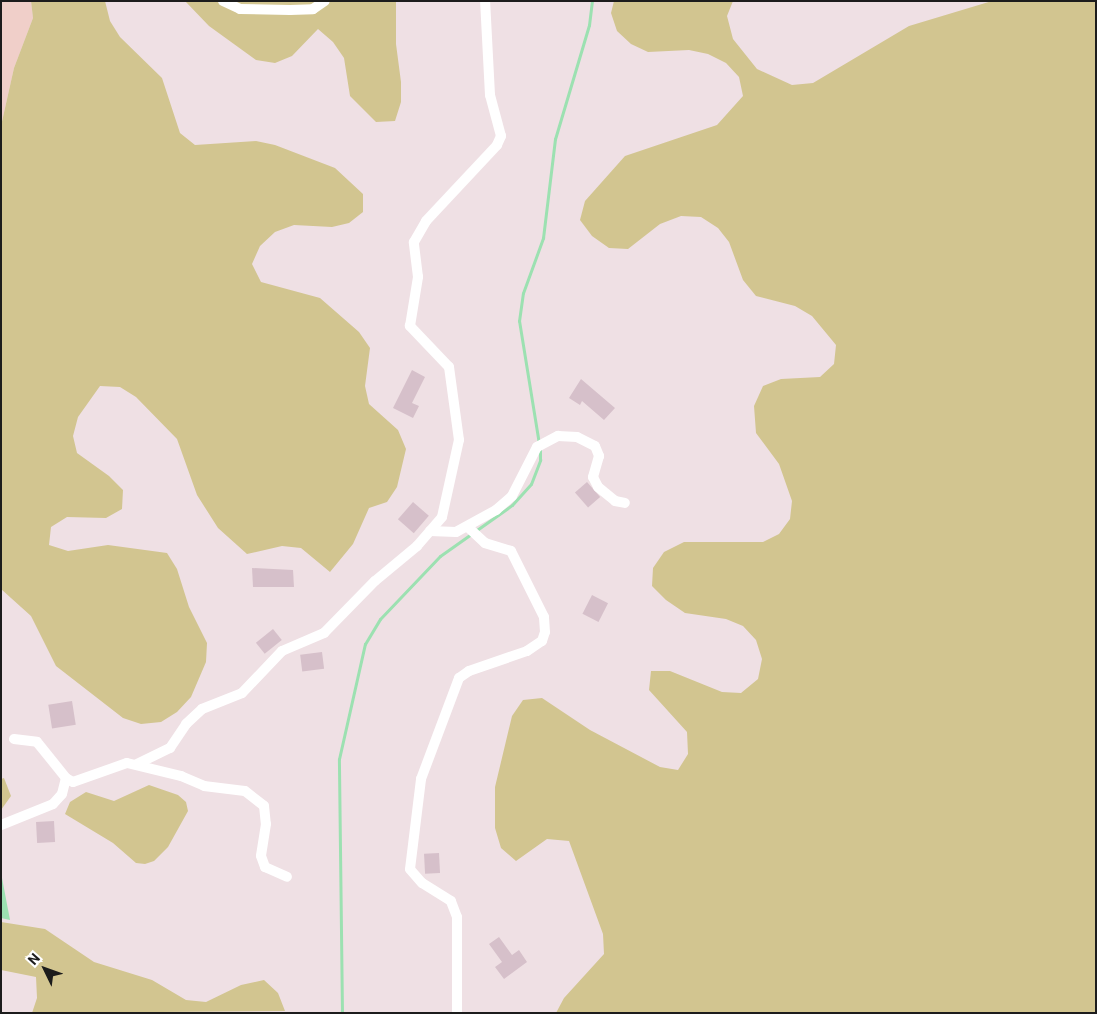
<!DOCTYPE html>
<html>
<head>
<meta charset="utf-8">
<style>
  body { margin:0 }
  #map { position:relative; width:1097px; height:1014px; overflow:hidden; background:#efe0e4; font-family:Roboto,sans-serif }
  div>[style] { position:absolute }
  .farmland>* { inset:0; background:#f0cfc9 }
  .forest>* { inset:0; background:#d2c590 }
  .water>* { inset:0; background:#9ce1b1 }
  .stream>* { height:3px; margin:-1.5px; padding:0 1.5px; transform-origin:1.5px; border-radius:1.5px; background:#9ce1b1 }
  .building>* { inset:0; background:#d6c0ca; transform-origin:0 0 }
  .minor>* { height:10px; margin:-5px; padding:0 5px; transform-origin:5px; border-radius:5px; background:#fff }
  span { translate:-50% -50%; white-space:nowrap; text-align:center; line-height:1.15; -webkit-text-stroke:4.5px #fff; paint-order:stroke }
  .frame { position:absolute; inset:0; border:2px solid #1c1c1c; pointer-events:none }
  .north { position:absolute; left:20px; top:944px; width:50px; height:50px; -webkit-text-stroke:4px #fff; paint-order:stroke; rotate:312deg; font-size:14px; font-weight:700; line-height:20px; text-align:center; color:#1c1c1c }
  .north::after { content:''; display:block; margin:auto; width:18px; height:22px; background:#1c1c1c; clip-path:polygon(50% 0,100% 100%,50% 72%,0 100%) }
</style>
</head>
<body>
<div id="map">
  <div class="farmland">
    <i style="clip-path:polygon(1px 1px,31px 1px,33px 18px,14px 68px,1px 126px)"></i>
  </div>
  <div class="forest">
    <i style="clip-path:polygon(31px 1px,105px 1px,110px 21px,120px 37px,162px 78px,180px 133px,195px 145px,256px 141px,275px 145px,335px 168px,363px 194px,363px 212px,349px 223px,332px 227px,294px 225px,275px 232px,260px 246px,252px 264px,261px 282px,320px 298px,359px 332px,370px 348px,365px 386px,369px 404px,398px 430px,406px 449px,397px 487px,387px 502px,369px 508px,353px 544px,330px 572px,301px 548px,282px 546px,247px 554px,218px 528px,197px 495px,177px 439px,136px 397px,120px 387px,100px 386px,78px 417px,73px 436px,77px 453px,109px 476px,123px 490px,122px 509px,106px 518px,67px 517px,51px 527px,49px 545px,68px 551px,108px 545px,167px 553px,177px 569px,189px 607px,207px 643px,206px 662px,191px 697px,177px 712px,161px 722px,141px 724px,123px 718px,56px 666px,31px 616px,1px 589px,1px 126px,14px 68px,33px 18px)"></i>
    <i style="clip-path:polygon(185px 1px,396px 1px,396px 44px,401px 82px,401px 102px,395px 121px,376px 122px,350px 96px,344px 58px,333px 42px,318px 29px,292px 56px,275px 63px,256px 60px,209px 26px)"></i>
    <i style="clip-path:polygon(614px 1px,733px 1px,727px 16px,733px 39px,757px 69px,792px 85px,813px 83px,909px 26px,992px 1px,1096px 1px,1096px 1013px,556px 1013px,564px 998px,604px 954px,603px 934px,569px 841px,547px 839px,516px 861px,501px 848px,495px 828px,495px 787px,512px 716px,523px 700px,542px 698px,590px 730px,660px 767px,678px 770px,688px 754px,687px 732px,649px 690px,651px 671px,670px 671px,722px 692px,741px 693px,758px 679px,762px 659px,756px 640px,743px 626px,726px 619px,685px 613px,666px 600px,652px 586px,653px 568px,664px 552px,684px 542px,763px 542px,779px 534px,790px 519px,792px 501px,779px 464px,756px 433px,754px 406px,763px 386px,781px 379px,820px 377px,834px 364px,836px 345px,812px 316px,795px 306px,756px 296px,743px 280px,729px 242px,718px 228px,701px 217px,681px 216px,660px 224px,628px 249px,609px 248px,592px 236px,580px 220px,585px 201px,625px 156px,717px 125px,743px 96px,739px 77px,726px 63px,708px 54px,689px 50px,648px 52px,631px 44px,617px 31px,611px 13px)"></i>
    <i style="clip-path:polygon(4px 778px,11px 796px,1px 810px,1px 779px)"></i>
    <i style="clip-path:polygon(149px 785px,178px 795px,186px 802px,188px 811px,168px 847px,154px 861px,145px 864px,136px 863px,113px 843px,65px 814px,70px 802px,86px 792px,114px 801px)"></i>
    <i style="clip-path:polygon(1px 922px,45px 929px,94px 962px,152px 980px,186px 1000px,206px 1002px,241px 985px,264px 980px,278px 993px,285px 1011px,32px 1013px,37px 998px,36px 977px,1px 970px)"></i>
  </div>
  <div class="water">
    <i style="clip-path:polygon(2px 878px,10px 920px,1px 918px)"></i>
  </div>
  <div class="stream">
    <i style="left:539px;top:444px;width:125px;rotate:-99.2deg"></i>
    <i style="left:519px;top:321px;width:28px;rotate:-82deg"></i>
    <i style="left:523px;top:293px;width:59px;rotate:-70deg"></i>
    <i style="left:543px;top:238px;width:100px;rotate:-83.1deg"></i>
    <i style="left:555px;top:139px;width:119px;rotate:-73.4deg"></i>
    <i style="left:589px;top:25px;width:24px;rotate:-83deg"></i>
    <i style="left:342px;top:1013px;width:254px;rotate:-90.7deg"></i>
    <i style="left:339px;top:759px;width:118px;rotate:-77.3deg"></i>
    <i style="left:365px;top:644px;width:29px;rotate:-59deg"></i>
    <i style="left:380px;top:619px;width:87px;rotate:-46.4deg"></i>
    <i style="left:440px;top:556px;width:88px;rotate:-35.3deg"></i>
    <i style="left:512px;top:505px;width:28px;rotate:-48deg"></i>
    <i style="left:531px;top:484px;width:26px;rotate:-69deg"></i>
    <i style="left:540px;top:460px;width:10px;rotate:-90deg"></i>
  </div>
  <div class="building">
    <i style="clip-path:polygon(412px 370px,425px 377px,412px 403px,419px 406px,413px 418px,393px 408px)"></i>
    <i style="clip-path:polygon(581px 379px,615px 408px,604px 420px,582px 401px,580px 405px,569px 398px)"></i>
    <i style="left:587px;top:482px;width:20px;height:16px;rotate:49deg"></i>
    <i style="left:413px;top:502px;width:21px;height:23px;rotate:41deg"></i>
    <i style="clip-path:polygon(252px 568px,293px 570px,294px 587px,253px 587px)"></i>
    <i style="left:592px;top:595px;width:18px;height:21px;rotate:27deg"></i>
    <i style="left:273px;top:629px;width:14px;height:22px;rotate:51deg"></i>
    <i style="left:322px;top:652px;width:17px;height:22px;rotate:83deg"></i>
    <i style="left:72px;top:701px;width:24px;height:24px;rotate:81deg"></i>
    <i style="left:54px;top:821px;width:21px;height:18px;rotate:87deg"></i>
    <i style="left:439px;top:853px;width:20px;height:15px;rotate:87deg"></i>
    <i style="clip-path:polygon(499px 937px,512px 955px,519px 950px,527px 962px,504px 979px,495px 967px,502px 962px,489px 944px)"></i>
  </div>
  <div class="minor">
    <i style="left:223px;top:1px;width:19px;rotate:25deg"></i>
    <i style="left:240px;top:9px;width:50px;rotate:1.1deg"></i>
    <i style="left:290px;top:10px;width:23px;rotate:-2deg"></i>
    <i style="left:313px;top:9px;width:14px;rotate:-34deg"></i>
    <i style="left:430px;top:531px;width:26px;rotate:2deg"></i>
    <i style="left:456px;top:532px;width:46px;rotate:-28.8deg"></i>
    <i style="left:496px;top:510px;width:21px;rotate:-41deg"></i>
    <i style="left:512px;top:496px;width:55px;rotate:-63deg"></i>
    <i style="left:537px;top:447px;width:24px;rotate:-28deg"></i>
    <i style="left:558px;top:436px;width:19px;rotate:3deg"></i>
    <i style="left:577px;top:437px;width:20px;rotate:27deg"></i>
    <i style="left:595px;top:446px;width:11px;rotate:68deg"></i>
    <i style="left:599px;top:456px;width:22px;rotate:106deg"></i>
    <i style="left:593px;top:477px;width:11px;rotate:63deg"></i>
    <i style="left:598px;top:487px;width:22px;rotate:39deg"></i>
    <i style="left:615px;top:501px;width:10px;rotate:11deg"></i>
    <i style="left:14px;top:739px;width:23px;rotate:7deg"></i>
    <i style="left:37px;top:742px;width:46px;rotate:51.1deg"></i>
    <i style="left:66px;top:778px;width:8px;rotate:30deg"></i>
    <i style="left:73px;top:782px;width:57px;rotate:-19.4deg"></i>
    <i style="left:127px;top:763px;width:56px;rotate:13.5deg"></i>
    <i style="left:181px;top:776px;width:25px;rotate:23deg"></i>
    <i style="left:204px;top:786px;width:41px;rotate:7deg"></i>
    <i style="left:245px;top:791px;width:24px;rotate:38deg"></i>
    <i style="left:264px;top:806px;width:18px;rotate:84deg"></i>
    <i style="left:266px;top:824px;width:32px;rotate:99deg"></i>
    <i style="left:261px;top:856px;width:12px;rotate:70deg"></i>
    <i style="left:265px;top:867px;width:24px;rotate:24deg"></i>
    <i style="left:137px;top:764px;width:37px;rotate:-26deg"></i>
    <i style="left:170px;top:748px;width:29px;rotate:-56deg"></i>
    <i style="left:186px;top:724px;width:22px;rotate:-43deg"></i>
    <i style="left:202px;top:709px;width:43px;rotate:-21.8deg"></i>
    <i style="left:242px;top:693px;width:58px;rotate:-46.4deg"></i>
    <i style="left:282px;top:651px;width:46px;rotate:-23.2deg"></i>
    <i style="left:324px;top:633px;width:73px;rotate:-45.6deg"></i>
    <i style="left:375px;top:581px;width:55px;rotate:-39.8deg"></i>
    <i style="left:417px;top:546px;width:38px;rotate:-49deg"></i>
    <i style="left:442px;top:517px;width:79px;rotate:-77.6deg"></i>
    <i style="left:459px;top:440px;width:74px;rotate:-97.8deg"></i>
    <i style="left:449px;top:367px;width:57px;rotate:-133.6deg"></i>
    <i style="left:410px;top:326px;width:50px;rotate:-80.7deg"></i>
    <i style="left:418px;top:277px;width:35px;rotate:-97deg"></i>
    <i style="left:414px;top:242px;width:24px;rotate:-60deg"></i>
    <i style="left:426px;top:221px;width:104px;rotate:-46.9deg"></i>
    <i style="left:497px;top:145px;width:10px;rotate:-66deg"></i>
    <i style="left:501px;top:136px;width:42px;rotate:-105deg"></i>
    <i style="left:490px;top:95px;width:94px;rotate:-93deg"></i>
    <i style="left:1px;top:825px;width:56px;rotate:-22deg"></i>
    <i style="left:53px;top:804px;width:13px;rotate:-48deg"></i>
    <i style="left:62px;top:794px;width:16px;rotate:-76deg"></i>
    <i style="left:457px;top:1013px;width:96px;rotate:-90deg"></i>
    <i style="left:457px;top:917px;width:17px;rotate:-111deg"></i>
    <i style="left:451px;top:901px;width:34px;rotate:-148deg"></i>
    <i style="left:422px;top:883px;width:18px;rotate:-131deg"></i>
    <i style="left:410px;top:869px;width:91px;rotate:-83deg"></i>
    <i style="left:421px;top:779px;width:108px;rotate:-69.4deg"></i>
    <i style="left:459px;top:678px;width:12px;rotate:-35deg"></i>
    <i style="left:469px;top:671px;width:61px;rotate:-19deg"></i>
    <i style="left:527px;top:651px;width:18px;rotate:-34deg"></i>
    <i style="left:542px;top:641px;width:9px;rotate:-72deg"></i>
    <i style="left:545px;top:632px;width:15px;rotate:-94deg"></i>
    <i style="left:544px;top:617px;width:74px;rotate:-116.6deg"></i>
    <i style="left:511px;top:551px;width:27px;rotate:-163deg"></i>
    <i style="left:485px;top:543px;width:23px;rotate:-137deg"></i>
  </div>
  <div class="frame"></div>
  <div class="north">N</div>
</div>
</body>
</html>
